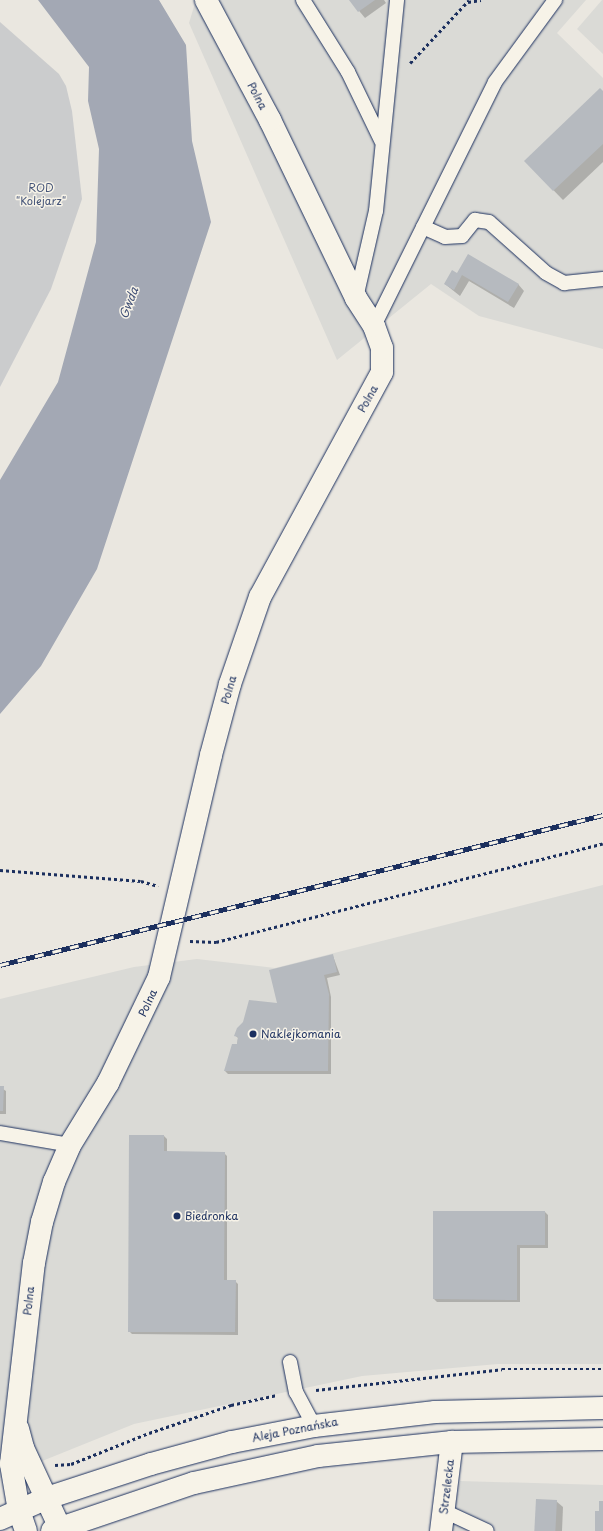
<!DOCTYPE html>
<html>
<head>
<meta charset="utf-8">
<style>
  body { margin:0 }
  #map { position:relative; width:603px; height:1531px; overflow:hidden; background:#eae7e0; font-family:"Playpen Sans",sans-serif }
  div>[style] { position:absolute }
  .built>* { inset:0; background:#dadad6 }
  .green>* { inset:0; background:#cbcccd }
  .water>* { inset:0; background:#a3a8b4 }
  .shadow>* { inset:0; background:#0003 }
  .building>* { inset:0; background:#b6babf; transform-origin:0 0 }
  .path>* { height:2.5px; margin-top:-1.25px; transform-origin:0; background:repeating-linear-gradient(90deg,#1b2f5e 0 3px,transparent 0 6px) }
  .roads { filter:drop-shadow(0 0 1px #1b2f5e) drop-shadow(0 0 1px #1b2f5e) }
  .lane>* { height:14px; margin:-7px; padding:0 7px; transform-origin:7px; border-radius:7px; background:#f7f3e8 }
  .street>* { height:22px; margin:-11px; padding:0 11px; transform-origin:11px; border-radius:11px; background:#f7f3e8 }
  .secondary>* { height:22px; margin:-11px; padding:0 11px; transform-origin:11px; border-radius:11px; background:#f7f3e8 }
  .rail>* { height:4.5px; margin-top:-2.25px; transform-origin:0; background:repeating-linear-gradient(90deg,#f7f3e8 0 9px,#1b2f5e 0 18px); box-sizing:border-box; border-block:1px solid #1b2f5e }
  .dots>* { width:11px; height:11px; translate:-50% -50%; box-sizing:border-box; border:2px solid #f7f3e8; border-radius:50% }
  span { translate:-50% -50%; white-space:nowrap; text-align:center; line-height:1.15; -webkit-text-stroke:3px #f7f3e8; paint-order:stroke }
  .street-label { font-size:11px; color:#1b2f5e }
  .park-label { font-size:11px; color:#47567a }
  .poi-label { font-size:11px; color:#1b2f5e }
  .left { translate:0 -50%; text-align:left }
  .water-label { font-size:12px; color:#445378; font-style:italic }
</style>
</head>
<body>
<div id="map">
  <div class="built">
    <i style="clip-path:polygon(196px 0,586px 0,557px 33px,603px 78px,603px 349px,479px 316px,431px 284px,337px 360px,189px 23px)"></i>
    <i style="clip-path:polygon(602px 0,603px 0,603px 54px,577px 29px)"></i>
    <i style="clip-path:polygon(603px 885px,603px 1364px,498px 1364px,362px 1376px,134px 1424px,0 1478px,0 999px,134px 967px,197px 959px,275px 968px)"></i>
    <i style="clip-path:polygon(460px 1481px,603px 1485px,603px 1531px,450px 1531px)"></i>
  </div>
  <div class="green">
    <i style="clip-path:polygon(0 22px,59px 74px,66px 86px,72px 111px,82px 199px,51px 289px,0 387px)"></i>
  </div>
  <div class="water">
    <i style="clip-path:polygon(38px 0,159px 0,186px 45px,192px 141px,211px 222px,97px 569px,41px 666px,0 714px,0 480px,58px 382px,96px 242px,99px 149px,88px 101px,89px 67px)"></i>
  </div>
  <div class="shadow">
    <i style="clip-path:polygon(350px 0,384px 0,386px 3px,365px 18px)"></i>
    <i style="clip-path:polygon(603px 92px,603px 162px,563px 200px,525px 161px)"></i>
    <i style="clip-path:polygon(457px 274px,518px 284px,524px 291px,514px 308px,469px 281px,460px 296px,445px 284px)"></i>
    <i style="clip-path:polygon(333px 956px,340px 975px,327px 978px,331px 997px,331px 1074px,228px 1074px,225px 1071px,237px 1045px,238px 1038px,235px 1035px,279px 1004px)"></i>
    <i style="clip-path:polygon(0 1087px,6px 1091px,6px 1114px,0 1114px)"></i>
    <i style="clip-path:polygon(164px 1136px,167px 1139px,167px 1152px,224px 1153px,227px 1156px,227px 1281px,235px 1281px,238px 1284px,238px 1335px,132px 1334px,129px 1331px)"></i>
    <i style="clip-path:polygon(545px 1212px,548px 1215px,548px 1248px,520px 1248px,520px 1302px,437px 1302px,434px 1299px)"></i>
    <i style="clip-path:polygon(556px 1501px,563px 1507px,562px 1531px,536px 1531px)"></i>
  </div>
  <div class="building">
    <i style="clip-path:polygon(349px 0,375px 0,358px 12px)"></i>
    <i style="clip-path:polygon(600px 88px,603px 91px,603px 144px,553px 191px,524px 161px)"></i>
    <i style="clip-path:polygon(468px 254px,519px 284px,508px 302px,462px 275px,454px 290px,444px 284px,452px 270px,457px 273px)"></i>
    <i style="clip-path:polygon(333px 954px,337px 972px,324px 975px,329px 994px,328px 1071px,224px 1071px,232px 1044px,237px 1044px,238px 1037px,234px 1036px,237px 1028px,243px 1022px,249px 1000px,277px 1003px,269px 970px)"></i>
    <i style="clip-path:polygon(0 1086px,4px 1086px,3px 1111px,0 1111px)"></i>
    <i style="clip-path:polygon(129px 1135px,164px 1135px,164px 1151px,225px 1152px,224px 1280px,236px 1280px,235px 1332px,128px 1332px)"></i>
    <i style="clip-path:polygon(433px 1211px,545px 1211px,545px 1245px,517px 1245px,517px 1300px,433px 1299px)"></i>
    <i style="left:536px;top:1499px;width:21px;height:32px;rotate:3deg"></i>
    <i style="clip-path:polygon(599px 1501px,603px 1501px,603px 1531px,595px 1531px,595px 1511px,599px 1511px)"></i>
  </div>
  <div class="path">
    <i style="left:468px;top:2px;width:13px;rotate:-9deg"></i>
    <i style="left:410px;top:63px;width:86px;rotate:-46.9deg"></i>
    <i style="left:0;top:870px;width:141px;rotate:4.5deg"></i>
    <i style="left:141px;top:881px;width:18px;rotate:16deg"></i>
    <i style="left:190px;top:941px;width:26px;rotate:2deg"></i>
    <i style="left:216px;top:942px;width:399px;rotate:-14.3deg"></i>
    <i style="left:316px;top:1390px;width:187px;rotate:-6.4deg"></i>
    <i style="left:502px;top:1369px;width:101px"></i>
    <i style="left:55px;top:1465px;width:16px;rotate:-4deg"></i>
    <i style="left:71px;top:1464px;width:84px;rotate:-21.7deg"></i>
    <i style="left:149px;top:1433px;width:87px;rotate:-18.9deg"></i>
    <i style="left:231px;top:1405px;width:47px;rotate:-12.3deg"></i>
  </div>
  <div class="roads">
    <div class="lane">
      <i style="left:303px;top:0;width:85px;rotate:58deg"></i>
      <i style="left:348px;top:72px;width:76px;rotate:64.1deg"></i>
      <i style="left:423px;top:227px;width:24px;rotate:24deg"></i>
      <i style="left:445px;top:237px;width:17px;rotate:-3deg"></i>
      <i style="left:462px;top:236px;width:21px;rotate:-51deg"></i>
      <i style="left:475px;top:220px;width:14px;rotate:8deg"></i>
      <i style="left:489px;top:222px;width:76px;rotate:41.8deg"></i>
      <i style="left:546px;top:273px;width:21px;rotate:29deg"></i>
      <i style="left:564px;top:283px;width:39px;rotate:-6deg"></i>
      <i style="left:356px;top:298px;width:89px;rotate:-77.1deg"></i>
      <i style="left:376px;top:211px;width:212px;rotate:-84.3deg"></i>
      <i style="left:374px;top:326px;width:272px;rotate:-63.6deg"></i>
      <i style="left:495px;top:82px;width:102px;rotate:-53.8deg"></i>
      <i style="left:0;top:1133px;width:71px;rotate:9.7deg"></i>
      <i style="left:290px;top:1362px;width:31px;rotate:79deg"></i>
      <i style="left:296px;top:1392px;width:38px;rotate:62deg"></i>
      <i style="left:444px;top:1511px;width:47px;rotate:24.9deg"></i>
    </div>
    <div class="street">
      <i style="left:18px;top:1429px;width:20px;rotate:75deg"></i>
      <i style="left:23px;top:1448px;width:88px;rotate:65.2deg"></i>
      <i style="left:26px;top:1531px;width:21px;rotate:-109deg"></i>
      <i style="left:19px;top:1511px;width:48px;rotate:-99.7deg"></i>
      <i style="left:11px;top:1464px;width:202px;rotate:-83.5deg"></i>
      <i style="left:34px;top:1263px;width:42px;rotate:-79deg"></i>
      <i style="left:42px;top:1222px;width:42px;rotate:-73.3deg"></i>
      <i style="left:54px;top:1182px;width:40px;rotate:-66.6deg"></i>
      <i style="left:70px;top:1145px;width:73px;rotate:-58.5deg"></i>
      <i style="left:108px;top:1083px;width:118px;rotate:-64.3deg"></i>
      <i style="left:159px;top:977px;width:228px;rotate:-76.8deg"></i>
      <i style="left:211px;top:755px;width:73px;rotate:-75deg"></i>
      <i style="left:230px;top:684px;width:92px;rotate:-71deg"></i>
      <i style="left:260px;top:597px;width:256px;rotate:-61.5deg"></i>
      <i style="left:382px;top:372px;width:24px;rotate:-90deg"></i>
      <i style="left:382px;top:348px;width:23px;rotate:-110deg"></i>
      <i style="left:374px;top:326px;width:33px;rotate:-123deg"></i>
      <i style="left:356px;top:298px;width:198px;rotate:-115.8deg"></i>
      <i style="left:270px;top:120px;width:136px;rotate:-118.1deg"></i>
      <i style="left:441px;top:1531px;width:90px;rotate:-83deg"></i>
    </div>
    <div class="secondary">
      <i style="left:0;top:1519px;width:51px;rotate:-24.1deg"></i>
      <i style="left:47px;top:1498px;width:109px;rotate:-18.1deg"></i>
      <i style="left:151px;top:1464px;width:84px;rotate:-15.2deg"></i>
      <i style="left:232px;top:1442px;width:84px;rotate:-11deg"></i>
      <i style="left:314px;top:1426px;width:122px;rotate:-6.6deg"></i>
      <i style="left:435px;top:1412px;width:168px;rotate:-1.4deg"></i>
      <i style="left:52px;top:1531px;width:150px;rotate:-18.7deg"></i>
      <i style="left:194px;top:1483px;width:127px;rotate:-12.3deg"></i>
      <i style="left:318px;top:1456px;width:135px;rotate:-6deg"></i>
      <i style="left:452px;top:1442px;width:151px;rotate:-1.1deg"></i>
    </div>
  </div>
  <div class="rail">
    <i style="left:0;top:965px;width:621px;rotate:-13.97deg"></i>
  </div>
  <div class="dots">
    <i style="left:253px;top:1034px;background:#1b2f5e"></i>
    <i style="left:177px;top:1216px;background:#1b2f5e"></i>
  </div>
  <div class="street-label">
    <span style="left:257px;top:96px;rotate:62deg">Polna</span>
    <span style="left:368px;top:399px;rotate:-61deg">Polna</span>
    <span style="left:229px;top:690px;rotate:-74deg">Polna</span>
    <span style="left:148px;top:1003px;rotate:-65deg">Polna</span>
    <span style="left:29px;top:1301px;rotate:-84deg">Polna</span>
    <span style="left:295px;top:1430px;rotate:-11deg">Aleja Poznańska</span>
    <span style="left:447px;top:1487px;rotate:-83deg">Strzelecka</span>
  </div>
  <div class="park-label">
    <span style="left:41px;top:195px">ROD<br>"Kolejarz"</span>
  </div>
  <div class="poi-label">
    <span class="left" style="left:261px;top:1034px">Naklejkomania</span>
    <span class="left" style="left:185px;top:1216px">Biedronka</span>
  </div>
  <div class="water-label">
    <span style="left:129px;top:303px;rotate:-69deg">Gwda</span>
  </div>
</div>
</body>
</html>
